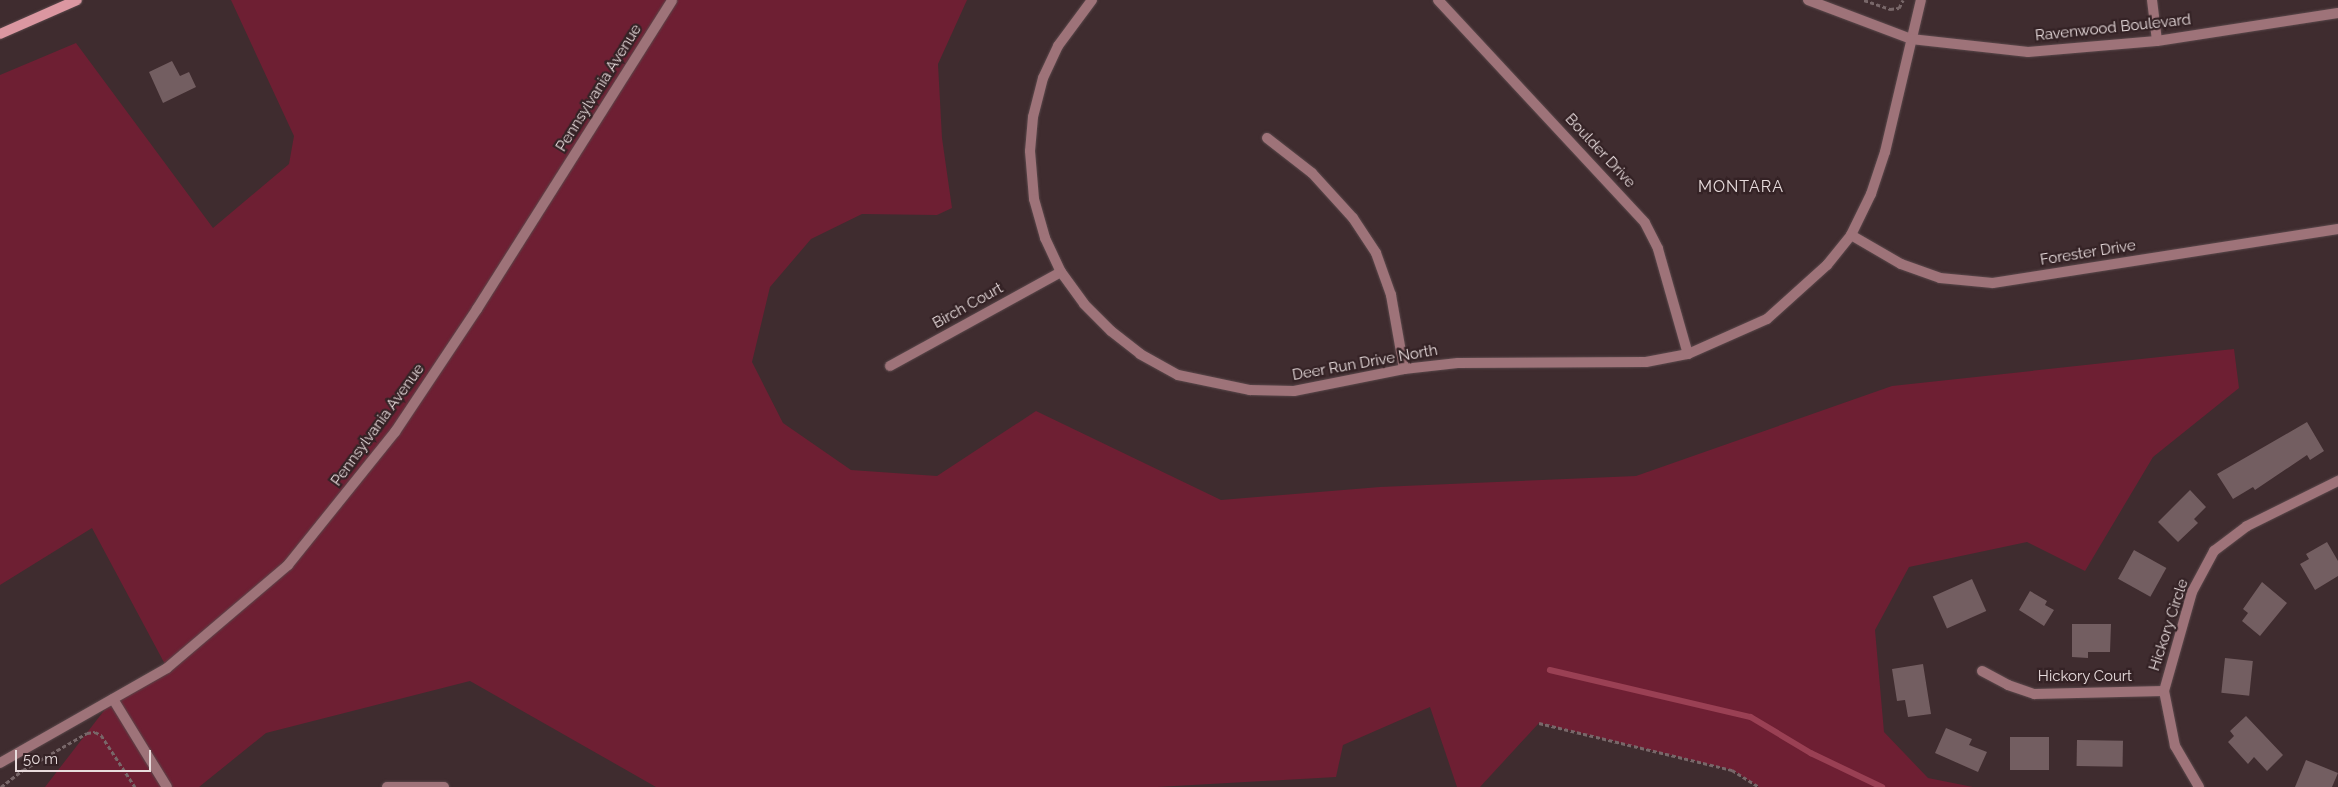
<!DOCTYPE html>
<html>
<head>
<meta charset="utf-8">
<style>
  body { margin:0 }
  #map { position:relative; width:2338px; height:787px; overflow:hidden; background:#3f2c2f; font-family:Raleway,sans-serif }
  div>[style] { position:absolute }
  .green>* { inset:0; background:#6e1f33 }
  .stream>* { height:5.5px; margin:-2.75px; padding:0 2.75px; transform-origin:2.75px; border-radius:2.75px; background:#9a4054 }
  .building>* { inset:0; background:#735e61; transform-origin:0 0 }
  .path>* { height:3px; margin-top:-1.5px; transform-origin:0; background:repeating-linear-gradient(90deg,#786769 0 4px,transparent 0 6.5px) }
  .roads { filter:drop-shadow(0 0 1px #5a484b) drop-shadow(0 0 1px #5a484b) }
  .street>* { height:10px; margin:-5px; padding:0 5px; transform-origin:5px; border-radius:5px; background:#9e7379 }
  .secondary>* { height:10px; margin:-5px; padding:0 5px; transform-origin:5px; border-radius:5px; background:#db97a1 }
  span { translate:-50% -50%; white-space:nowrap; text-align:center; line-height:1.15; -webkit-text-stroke:4.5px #342225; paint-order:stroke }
  .street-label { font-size:15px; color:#e8dcdd }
  .neighbourhood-label { font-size:16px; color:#e8dcdd; letter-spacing:1px }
  .scale { position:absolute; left:15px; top:750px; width:136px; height:22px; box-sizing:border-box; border:2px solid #e8dcdd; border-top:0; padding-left:6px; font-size:15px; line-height:18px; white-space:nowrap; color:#e8dcdd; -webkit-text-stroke:4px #342225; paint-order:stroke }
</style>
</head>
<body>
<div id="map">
  <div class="green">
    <i style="clip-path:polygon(231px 0,967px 0,938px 64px,942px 138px,952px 208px,937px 215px,862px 214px,811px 239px,770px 287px,752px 362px,783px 423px,851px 470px,937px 476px,1036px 411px,1221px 500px,1380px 487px,1636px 476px,1892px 386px,2234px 349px,2239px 388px,2153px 457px,2085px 571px,2027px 542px,1909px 567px,1875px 630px,1884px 732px,1928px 778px,1973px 787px,1759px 787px,1732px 770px,1539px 723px,1480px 787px,1457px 787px,1430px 707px,1343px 745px,1336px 777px,1157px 787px,656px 787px,470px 681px,266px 733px,199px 787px,45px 787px,113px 699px,167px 668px,92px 528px,0 585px,0 75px,76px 43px,213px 228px,289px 164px,294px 136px)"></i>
  </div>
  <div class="stream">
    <i style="left:1550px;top:670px;width:206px;rotate:13.2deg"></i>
    <i style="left:1751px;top:717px;width:70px;rotate:31deg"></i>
    <i style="left:1811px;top:753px;width:79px;rotate:25.6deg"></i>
  </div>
  <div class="building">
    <i style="clip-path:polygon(172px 61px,180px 76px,189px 72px,196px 87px,163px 103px,149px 72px)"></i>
    <i style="clip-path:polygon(2307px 422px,2324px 451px,2310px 460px,2307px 455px,2255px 490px,2253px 487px,2233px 499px,2217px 474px)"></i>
    <i style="clip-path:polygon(2190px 490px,2206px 507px,2194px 519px,2198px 523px,2178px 542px,2158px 522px)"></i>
    <i style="clip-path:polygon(2327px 542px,2338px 561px,2338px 576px,2315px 590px,2300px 564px,2309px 559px,2306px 554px)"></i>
    <i style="left:2134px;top:550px;width:37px;height:33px;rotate:29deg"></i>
    <i style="left:1972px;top:579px;width:35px;height:43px;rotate:66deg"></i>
    <i style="clip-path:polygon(2262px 582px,2287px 603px,2260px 636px,2242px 621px,2248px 613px,2243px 609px)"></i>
    <i style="clip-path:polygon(2030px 591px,2047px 601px,2045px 605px,2054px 610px,2044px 626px,2019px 610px)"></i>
    <i style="clip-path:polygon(2072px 624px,2111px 624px,2110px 652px,2088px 652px,2088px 658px,2072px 657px)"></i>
    <i style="left:2225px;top:658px;width:28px;height:35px;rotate:6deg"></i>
    <i style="clip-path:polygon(1923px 664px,1931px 714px,1908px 717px,1905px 700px,1897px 701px,1892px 669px)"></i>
    <i style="clip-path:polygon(2246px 716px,2283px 755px,2267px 771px,2254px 757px,2248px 764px,2228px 742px,2234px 736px,2230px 731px)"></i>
    <i style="clip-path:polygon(1946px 728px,1972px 739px,1969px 745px,1987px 752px,1978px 772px,1935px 753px)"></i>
    <i style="left:2010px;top:737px;width:39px;height:33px"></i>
    <i style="left:2077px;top:740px;width:46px;height:26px;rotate:1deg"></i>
    <i style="clip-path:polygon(2306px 760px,2338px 773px,2332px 787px,2295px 787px)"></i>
  </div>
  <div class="path">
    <i style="left:1864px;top:0;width:28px;rotate:19deg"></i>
    <i style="left:1890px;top:9px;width:9px;rotate:-6deg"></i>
    <i style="left:1899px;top:8px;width:9px;rotate:-63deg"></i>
    <i style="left:1539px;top:723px;width:199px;rotate:13.7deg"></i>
    <i style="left:1732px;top:770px;width:32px;rotate:32deg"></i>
    <i style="left:1px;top:787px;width:28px;rotate:-38deg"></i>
    <i style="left:23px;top:770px;width:74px;rotate:-30deg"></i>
    <i style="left:87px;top:733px;width:8px;rotate:-7deg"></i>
    <i style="left:95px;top:732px;width:7px;rotate:27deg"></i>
    <i style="left:101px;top:735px;width:62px;rotate:56.8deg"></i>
  </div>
  <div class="roads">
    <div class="street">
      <i style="left:1092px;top:0;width:57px;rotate:126.5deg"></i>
      <i style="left:1058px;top:46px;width:35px;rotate:115deg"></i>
      <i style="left:1043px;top:78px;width:40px;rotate:104.4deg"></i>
      <i style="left:1033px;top:117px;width:34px;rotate:95deg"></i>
      <i style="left:1030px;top:151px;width:48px;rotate:85.2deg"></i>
      <i style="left:1034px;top:199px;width:41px;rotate:74.2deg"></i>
      <i style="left:1045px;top:238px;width:38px;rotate:65deg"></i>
      <i style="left:1061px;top:272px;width:39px;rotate:54deg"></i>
      <i style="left:1084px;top:304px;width:38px;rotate:45deg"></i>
      <i style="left:1111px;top:331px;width:37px;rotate:38deg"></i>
      <i style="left:1140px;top:354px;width:43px;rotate:28.9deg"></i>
      <i style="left:1178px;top:375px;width:74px;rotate:11.8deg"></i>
      <i style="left:1250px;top:390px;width:44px;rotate:1.3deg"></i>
      <i style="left:1294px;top:391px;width:112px;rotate:-11.3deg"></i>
      <i style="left:1404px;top:369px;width:54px;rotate:-6.3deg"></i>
      <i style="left:1458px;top:363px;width:188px;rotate:-0.3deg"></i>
      <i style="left:1646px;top:362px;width:43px;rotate:-10.8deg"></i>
      <i style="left:1688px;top:354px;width:86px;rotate:-23.9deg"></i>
      <i style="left:1767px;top:319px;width:81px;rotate:-42deg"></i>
      <i style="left:1827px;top:265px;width:38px;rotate:-51deg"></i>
      <i style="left:1851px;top:235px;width:46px;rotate:-64deg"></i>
      <i style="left:1871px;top:194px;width:44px;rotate:-71.6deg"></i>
      <i style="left:1885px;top:152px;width:156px;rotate:-76.7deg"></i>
      <i style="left:1438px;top:0;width:304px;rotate:47.1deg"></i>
      <i style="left:1645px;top:223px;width:29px;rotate:63deg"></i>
      <i style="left:1658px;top:249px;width:109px;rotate:74.1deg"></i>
      <i style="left:1808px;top:0;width:110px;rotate:20.7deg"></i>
      <i style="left:1911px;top:39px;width:118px;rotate:6.3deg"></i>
      <i style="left:2028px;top:52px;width:129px;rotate:-4.9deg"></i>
      <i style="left:2157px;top:41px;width:183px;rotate:-8.8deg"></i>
      <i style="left:2152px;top:0;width:41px;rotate:83deg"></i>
      <i style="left:1267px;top:138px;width:57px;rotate:37.9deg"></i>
      <i style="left:1312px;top:173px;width:61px;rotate:47.7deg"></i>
      <i style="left:1353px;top:218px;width:42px;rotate:56.7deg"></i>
      <i style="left:1376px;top:253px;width:45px;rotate:70.3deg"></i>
      <i style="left:1391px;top:295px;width:75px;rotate:80deg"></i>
      <i style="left:1851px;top:235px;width:58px;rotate:30.1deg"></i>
      <i style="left:1901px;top:264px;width:41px;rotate:19.7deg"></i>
      <i style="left:1940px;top:278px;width:53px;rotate:5.4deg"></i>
      <i style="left:1993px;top:283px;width:349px;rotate:-8.9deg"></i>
      <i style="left:890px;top:366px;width:195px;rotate:-28.8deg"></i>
      <i style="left:1982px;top:671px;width:30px;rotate:28deg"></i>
      <i style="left:2008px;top:685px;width:28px;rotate:19deg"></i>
      <i style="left:2034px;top:694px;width:130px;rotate:-1.3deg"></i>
      <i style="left:113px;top:699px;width:103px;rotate:58.5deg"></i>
      <i style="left:0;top:763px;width:192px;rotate:-29.6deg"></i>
      <i style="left:167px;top:668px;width:159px;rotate:-40.4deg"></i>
      <i style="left:288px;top:565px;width:171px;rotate:-51.2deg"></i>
      <i style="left:395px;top:432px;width:148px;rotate:-56.3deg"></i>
      <i style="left:477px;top:309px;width:365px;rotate:-57.7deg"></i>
      <i style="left:387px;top:787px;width:57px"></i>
      <i style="left:2199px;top:787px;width:48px;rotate:-120.3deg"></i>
      <i style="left:2175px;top:746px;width:56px;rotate:-101.3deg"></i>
      <i style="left:2164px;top:691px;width:103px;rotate:-74.2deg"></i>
      <i style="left:2192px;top:592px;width:47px;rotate:-61.8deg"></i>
      <i style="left:2214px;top:551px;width:41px;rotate:-37.1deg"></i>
      <i style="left:2247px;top:526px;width:102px;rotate:-26.3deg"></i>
    </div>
    <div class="secondary">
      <i style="left:0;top:34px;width:84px;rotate:-23.8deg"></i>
    </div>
  </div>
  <div class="street-label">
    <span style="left:2113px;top:28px;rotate:-6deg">Ravenwood Boulevard</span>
    <span style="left:599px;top:88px;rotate:-58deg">Pennsylvania Avenue</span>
    <span style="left:1600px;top:151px;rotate:47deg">Boulder Drive</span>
    <span style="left:2088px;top:253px;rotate:-9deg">Forester Drive</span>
    <span style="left:968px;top:306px;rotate:-29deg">Birch Court</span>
    <span style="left:1365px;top:363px;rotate:-10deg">Deer Run Drive North</span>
    <span style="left:378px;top:425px;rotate:-54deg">Pennsylvania Avenue</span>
    <span style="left:2169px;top:625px;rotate:-72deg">Hickory Circle</span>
    <span style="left:2085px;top:677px">Hickory Court</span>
  </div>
  <div class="neighbourhood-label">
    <span style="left:1741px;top:187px">MONTARA</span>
  </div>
  <div class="scale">50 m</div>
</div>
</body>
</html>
